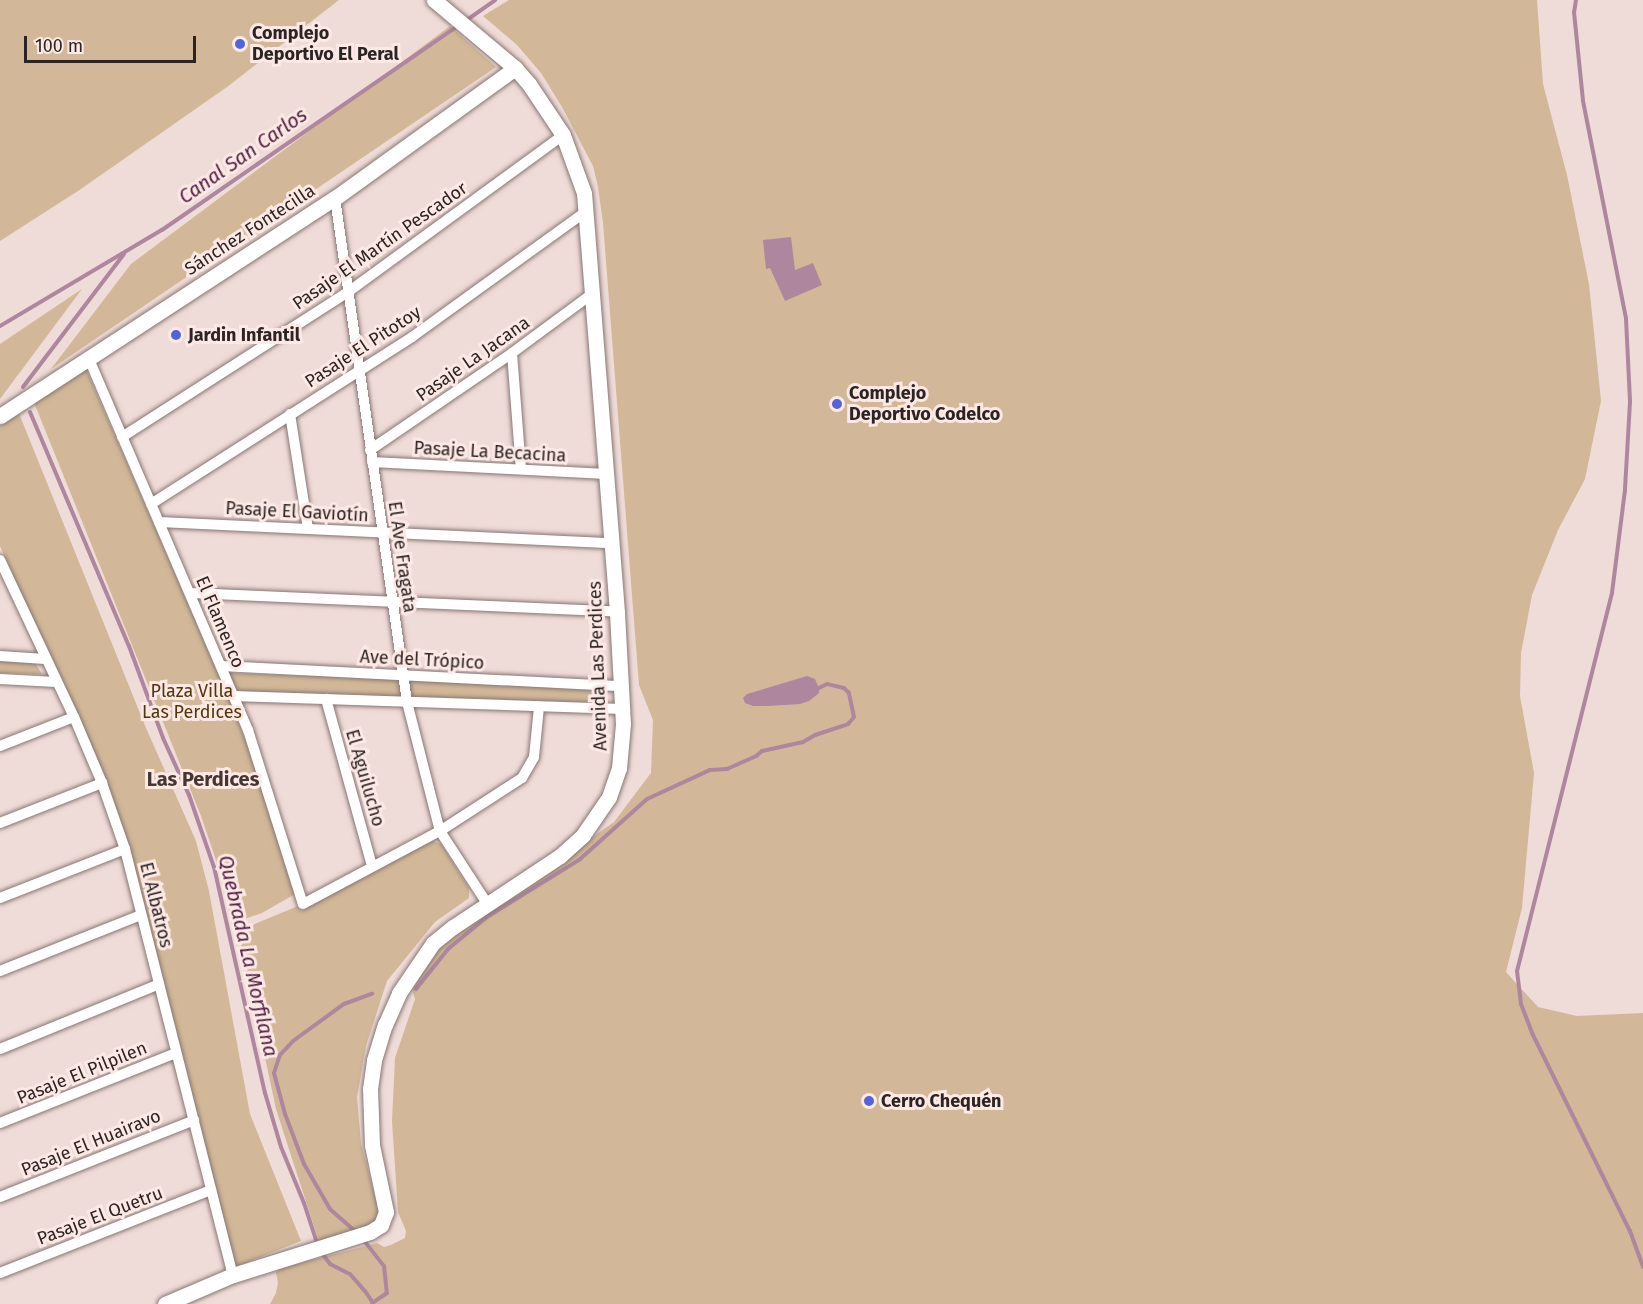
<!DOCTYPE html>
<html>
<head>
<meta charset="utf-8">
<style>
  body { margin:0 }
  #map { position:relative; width:1643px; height:1304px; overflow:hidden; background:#efdbd8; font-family:"Fira Sans",sans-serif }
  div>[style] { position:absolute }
  .green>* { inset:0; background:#d2b898; transform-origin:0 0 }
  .water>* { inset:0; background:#ae879f }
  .stream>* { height:4px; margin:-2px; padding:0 2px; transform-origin:2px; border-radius:2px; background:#ae879f }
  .roads { filter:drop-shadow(0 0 2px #877673) drop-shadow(0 0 2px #877673) }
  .street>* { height:10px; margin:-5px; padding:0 5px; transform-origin:5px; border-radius:5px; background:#fff }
  .secondary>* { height:15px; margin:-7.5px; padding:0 7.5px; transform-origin:7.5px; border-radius:7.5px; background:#fff }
  .dots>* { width:16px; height:16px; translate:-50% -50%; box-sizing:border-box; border:3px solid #fce8e5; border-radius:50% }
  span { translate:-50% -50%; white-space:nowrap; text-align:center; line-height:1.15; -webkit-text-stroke:6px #fce8e5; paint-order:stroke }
  .poi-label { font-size:18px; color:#2c2423; font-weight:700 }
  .left { translate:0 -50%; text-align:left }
  .street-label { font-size:18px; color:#2c2423 }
  .park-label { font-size:18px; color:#533609 }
  .water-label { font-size:20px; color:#511f41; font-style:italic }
  .neighbourhood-label { font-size:20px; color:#453533; font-weight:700 }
  .scale { position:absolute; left:24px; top:36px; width:172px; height:27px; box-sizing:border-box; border:3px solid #2c2423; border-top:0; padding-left:8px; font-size:18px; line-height:21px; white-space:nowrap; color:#2c2423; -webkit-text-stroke:4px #fce8e5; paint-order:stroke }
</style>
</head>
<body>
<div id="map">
  <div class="green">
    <i style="clip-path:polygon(0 0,339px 0,227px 87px,78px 191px,0 241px)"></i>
    <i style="clip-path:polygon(509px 0,1537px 0,1543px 84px,1567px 175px,1589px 284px,1601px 401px,1585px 479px,1558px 530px,1532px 595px,1521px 653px,1520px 696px,1534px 773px,1522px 908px,1506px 972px,1538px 1007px,1577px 1016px,1643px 1013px,1643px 1304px,270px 1304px,276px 1293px,278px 1283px,276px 1273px,278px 1269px,377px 1243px,384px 1247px,391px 1245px,405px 1238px,406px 1231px,398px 1212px,392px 1121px,395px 1058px,415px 999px,409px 979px,440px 945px,614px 822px,651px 773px,653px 720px,639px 685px,603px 223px,598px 187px,593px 166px,562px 107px,541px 73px,517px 45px,483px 16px)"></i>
    <i style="clip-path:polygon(450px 26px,496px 67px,51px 369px,131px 264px)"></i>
    <i style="clip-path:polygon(82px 289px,0 399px,0 344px)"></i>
    <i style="clip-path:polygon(85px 367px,225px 688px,250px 752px,295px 894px,262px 913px,232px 923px,220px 872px,201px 816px,35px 405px,35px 400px)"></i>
    <i style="clip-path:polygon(18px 411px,146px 728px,196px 841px,209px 891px,250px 1114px,301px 1241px,235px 1267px,134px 865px,112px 798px,0 546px,0 422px)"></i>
    <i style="clip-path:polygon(0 659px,34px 661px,42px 674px,0 673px)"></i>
    <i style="left:225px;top:673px;width:380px;height:22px;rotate:2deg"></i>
    <i style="clip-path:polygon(428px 839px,441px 844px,469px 888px,469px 898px,435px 922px,387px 981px,366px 1046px,357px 1097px,361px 1143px,378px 1208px,377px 1221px,370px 1227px,319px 1242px,276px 1109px,238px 931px,303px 904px)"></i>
  </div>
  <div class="water">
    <i style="clip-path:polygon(791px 237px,795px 270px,813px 263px,822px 285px,785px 301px,770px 268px,766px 269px,763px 240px)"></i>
    <i style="clip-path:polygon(807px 676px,815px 679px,819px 688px,819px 693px,809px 701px,800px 704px,768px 706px,753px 706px,745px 703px,743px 698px,747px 694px)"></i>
  </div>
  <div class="stream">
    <i style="left:1576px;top:0;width:12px;rotate:99deg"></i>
    <i style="left:1574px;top:12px;width:89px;rotate:84.2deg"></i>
    <i style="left:1583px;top:101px;width:222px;rotate:78.8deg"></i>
    <i style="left:1626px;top:319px;width:83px;rotate:87.2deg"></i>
    <i style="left:1630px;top:402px;width:88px;rotate:93.3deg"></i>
    <i style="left:1625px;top:490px;width:104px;rotate:97.2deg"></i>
    <i style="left:1612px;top:593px;width:390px;rotate:104.1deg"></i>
    <i style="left:1517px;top:971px;width:33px;rotate:83deg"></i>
    <i style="left:1521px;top:1004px;width:31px;rotate:69deg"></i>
    <i style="left:1532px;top:1033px;width:221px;rotate:63.7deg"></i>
    <i style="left:1630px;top:1231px;width:38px;rotate:70deg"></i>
    <i style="left:464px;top:22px;width:38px;rotate:-35deg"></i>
    <i style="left:0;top:326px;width:188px;rotate:-30.7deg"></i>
    <i style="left:162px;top:230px;width:359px;rotate:-34.6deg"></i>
    <i style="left:23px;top:387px;width:167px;rotate:-52.8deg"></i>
    <i style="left:30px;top:412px;width:254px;rotate:67.1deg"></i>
    <i style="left:129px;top:646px;width:98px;rotate:69.7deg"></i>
    <i style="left:163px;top:738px;width:63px;rotate:65.5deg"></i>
    <i style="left:189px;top:795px;width:76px;rotate:70.9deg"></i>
    <i style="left:214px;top:867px;width:232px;rotate:77.3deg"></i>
    <i style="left:265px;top:1093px;width:56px;rotate:73.5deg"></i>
    <i style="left:281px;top:1147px;width:61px;rotate:67.7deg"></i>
    <i style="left:304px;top:1203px;width:42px;rotate:72deg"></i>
    <i style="left:416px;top:989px;width:51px;rotate:-51.3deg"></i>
    <i style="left:448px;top:949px;width:50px;rotate:-39.4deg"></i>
    <i style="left:487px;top:917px;width:108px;rotate:-31.8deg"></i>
    <i style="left:579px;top:860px;width:91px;rotate:-41.9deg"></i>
    <i style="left:647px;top:799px;width:69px;rotate:-24.7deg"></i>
    <i style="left:710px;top:770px;width:17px;rotate:-3deg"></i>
    <i style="left:727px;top:769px;width:32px;rotate:-24deg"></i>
    <i style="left:756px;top:756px;width:8px;rotate:-40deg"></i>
    <i style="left:762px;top:751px;width:42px;rotate:-12.4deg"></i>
    <i style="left:803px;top:742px;width:14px;rotate:-30deg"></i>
    <i style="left:815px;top:735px;width:35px;rotate:-18deg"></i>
    <i style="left:848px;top:724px;width:9px;rotate:-49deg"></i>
    <i style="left:854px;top:717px;width:25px;rotate:-102deg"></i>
    <i style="left:849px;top:693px;width:7px;rotate:-135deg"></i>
    <i style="left:844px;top:688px;width:17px;rotate:-167deg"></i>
    <i style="left:827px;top:684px;width:9px;rotate:153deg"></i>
    <i style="left:355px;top:1231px;width:33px;rotate:-139deg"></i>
    <i style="left:330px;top:1209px;width:52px;rotate:-120deg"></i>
    <i style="left:304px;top:1164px;width:53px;rotate:-110.8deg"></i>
    <i style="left:285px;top:1114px;width:42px;rotate:-105deg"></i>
    <i style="left:274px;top:1073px;width:19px;rotate:-72deg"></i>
    <i style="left:280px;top:1055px;width:19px;rotate:-47deg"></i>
    <i style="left:293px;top:1041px;width:63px;rotate:-36deg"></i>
    <i style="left:344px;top:1004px;width:30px;rotate:-20deg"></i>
    <i style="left:362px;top:1238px;width:36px;rotate:52deg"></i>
    <i style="left:384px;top:1266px;width:27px;rotate:84deg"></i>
    <i style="left:387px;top:1293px;width:18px;rotate:146deg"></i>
    <i style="left:324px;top:1256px;width:10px;rotate:53deg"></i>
    <i style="left:330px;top:1264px;width:22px;rotate:27deg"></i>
    <i style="left:350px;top:1274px;width:23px;rotate:49deg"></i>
    <i style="left:365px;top:1291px;width:14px;rotate:56deg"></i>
  </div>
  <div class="roads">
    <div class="street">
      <i style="left:335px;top:198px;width:509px;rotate:81.87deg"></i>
      <i style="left:407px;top:702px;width:133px;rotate:75.7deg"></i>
      <i style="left:440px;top:831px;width:88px;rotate:57deg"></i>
      <i style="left:512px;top:353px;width:116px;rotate:85.6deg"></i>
      <i style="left:89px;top:359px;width:404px;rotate:66.8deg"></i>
      <i style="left:248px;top:730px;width:182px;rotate:72.5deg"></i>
      <i style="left:303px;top:904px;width:155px;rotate:-28.1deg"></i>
      <i style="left:440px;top:831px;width:98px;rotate:-32.9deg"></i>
      <i style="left:522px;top:778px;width:24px;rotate:-60deg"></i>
      <i style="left:534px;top:757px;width:50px;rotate:-84.3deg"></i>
      <i style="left:290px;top:414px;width:116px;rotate:81.1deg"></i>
      <i style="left:122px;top:437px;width:269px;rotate:-32.7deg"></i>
      <i style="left:348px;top:292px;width:266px;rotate:-36.1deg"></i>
      <i style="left:370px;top:450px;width:172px;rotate:-34.3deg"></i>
      <i style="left:512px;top:353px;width:101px;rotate:-36.5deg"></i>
      <i style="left:372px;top:462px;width:235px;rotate:2.9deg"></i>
      <i style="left:151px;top:504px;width:310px;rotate:-32.6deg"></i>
      <i style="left:412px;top:337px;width:217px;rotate:-35.8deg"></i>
      <i style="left:159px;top:522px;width:453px;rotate:2.7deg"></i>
      <i style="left:0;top:560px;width:174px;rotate:64.8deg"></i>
      <i style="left:74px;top:717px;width:72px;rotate:67deg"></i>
      <i style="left:102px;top:783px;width:70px;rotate:70.8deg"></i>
      <i style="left:125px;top:849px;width:439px;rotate:75.8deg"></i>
      <i style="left:190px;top:593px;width:427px;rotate:2.5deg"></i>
      <i style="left:0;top:656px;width:45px;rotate:3.8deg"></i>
      <i style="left:221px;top:666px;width:401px;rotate:2.9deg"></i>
      <i style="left:0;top:679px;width:56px;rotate:3.1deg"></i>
      <i style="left:233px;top:696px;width:390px;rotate:1.9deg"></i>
      <i style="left:326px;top:699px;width:173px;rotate:74.6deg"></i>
      <i style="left:0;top:746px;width:79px;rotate:-21.4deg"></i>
      <i style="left:0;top:823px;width:110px;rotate:-21.4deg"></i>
      <i style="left:0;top:898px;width:134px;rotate:-21.4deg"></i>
      <i style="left:0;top:971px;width:152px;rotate:-21.7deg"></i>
      <i style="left:0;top:1049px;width:172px;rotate:-22.2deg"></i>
      <i style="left:0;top:1123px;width:189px;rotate:-21.7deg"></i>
      <i style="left:0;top:1197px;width:209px;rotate:-21.6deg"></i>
      <i style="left:0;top:1273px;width:227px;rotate:-21.5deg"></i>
    </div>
    <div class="secondary">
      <i style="left:0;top:416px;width:400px;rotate:-33.1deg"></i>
      <i style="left:335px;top:198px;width:222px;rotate:-35.8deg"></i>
      <i style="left:165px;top:1304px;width:74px;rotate:-23.1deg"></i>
      <i style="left:233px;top:1275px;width:144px;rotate:-17.4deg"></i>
      <i style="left:370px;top:1232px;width:13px;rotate:-32deg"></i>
      <i style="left:381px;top:1225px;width:14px;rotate:-69deg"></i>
      <i style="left:386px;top:1212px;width:68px;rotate:-101.8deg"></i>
      <i style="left:372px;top:1145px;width:56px;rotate:-92deg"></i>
      <i style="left:370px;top:1089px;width:29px;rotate:-82deg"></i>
      <i style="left:374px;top:1060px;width:37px;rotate:-73deg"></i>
      <i style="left:385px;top:1025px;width:35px;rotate:-66deg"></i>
      <i style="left:399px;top:993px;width:60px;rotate:-55.8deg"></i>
      <i style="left:433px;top:943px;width:26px;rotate:-39deg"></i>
      <i style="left:453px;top:927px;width:128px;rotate:-33.6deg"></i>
      <i style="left:560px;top:856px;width:31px;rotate:-42deg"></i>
      <i style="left:583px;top:835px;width:46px;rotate:-55.6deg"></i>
      <i style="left:609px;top:797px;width:31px;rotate:-71deg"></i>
      <i style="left:619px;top:768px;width:44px;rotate:-84.8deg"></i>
      <i style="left:623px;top:724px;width:112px;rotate:-93.1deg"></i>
      <i style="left:617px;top:612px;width:420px;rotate:-94.5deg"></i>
      <i style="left:584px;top:193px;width:62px;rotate:-109.9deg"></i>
      <i style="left:563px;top:135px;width:61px;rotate:-123.7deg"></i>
      <i style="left:529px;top:84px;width:21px;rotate:-131deg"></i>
      <i style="left:515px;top:68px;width:106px;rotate:-140deg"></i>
    </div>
  </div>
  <div class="dots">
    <i style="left:240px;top:44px;background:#5264da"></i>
    <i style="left:176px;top:335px;background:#5264da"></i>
    <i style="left:837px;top:404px;background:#5264da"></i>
    <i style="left:869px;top:1101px;background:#5264da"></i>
  </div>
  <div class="poi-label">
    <span class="left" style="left:252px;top:44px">Complejo<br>Deportivo El Peral</span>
    <span class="left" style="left:188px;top:335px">Jardin Infantil</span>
    <span class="left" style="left:849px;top:404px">Complejo<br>Deportivo Codelco</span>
    <span class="left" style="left:881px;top:1101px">Cerro Chequén</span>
  </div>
  <div class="street-label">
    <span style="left:250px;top:230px;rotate:-33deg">Sánchez Fontecilla</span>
    <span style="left:380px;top:246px;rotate:-35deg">Pasaje El Martín Pescador</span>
    <span style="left:363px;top:347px;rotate:-33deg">Pasaje El Pitotoy</span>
    <span style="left:473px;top:359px;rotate:-35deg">Pasaje La Jacana</span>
    <span style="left:490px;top:452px;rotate:3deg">Pasaje La Becacina</span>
    <span style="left:297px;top:512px;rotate:3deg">Pasaje El Gaviotín</span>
    <span style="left:402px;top:557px;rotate:82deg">El Ave Fragata</span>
    <span style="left:220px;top:622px;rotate:67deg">El Flamenco</span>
    <span style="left:422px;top:660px;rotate:3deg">Ave del Trópico</span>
    <span style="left:598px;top:666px;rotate:-92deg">Avenida Las Perdices</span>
    <span style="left:365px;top:778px;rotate:74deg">El Aguilucho</span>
    <span style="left:156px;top:905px;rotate:76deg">El Albatros</span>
    <span style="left:82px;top:1073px;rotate:-22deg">Pasaje El Pilpilen</span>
    <span style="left:91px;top:1143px;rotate:-22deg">Pasaje El Huairavo</span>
    <span style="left:100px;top:1216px;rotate:-21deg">Pasaje El Quetru</span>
  </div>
  <div class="park-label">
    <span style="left:192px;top:702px">Plaza Villa<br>Las Perdices</span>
  </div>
  <div class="water-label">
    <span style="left:243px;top:156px;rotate:-35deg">Canal San Carlos</span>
    <span style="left:248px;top:956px;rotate:77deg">Quebrada La Morfilana</span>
  </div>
  <div class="neighbourhood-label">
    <span style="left:203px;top:779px">Las Perdices</span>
  </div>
  <div class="scale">100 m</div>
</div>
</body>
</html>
